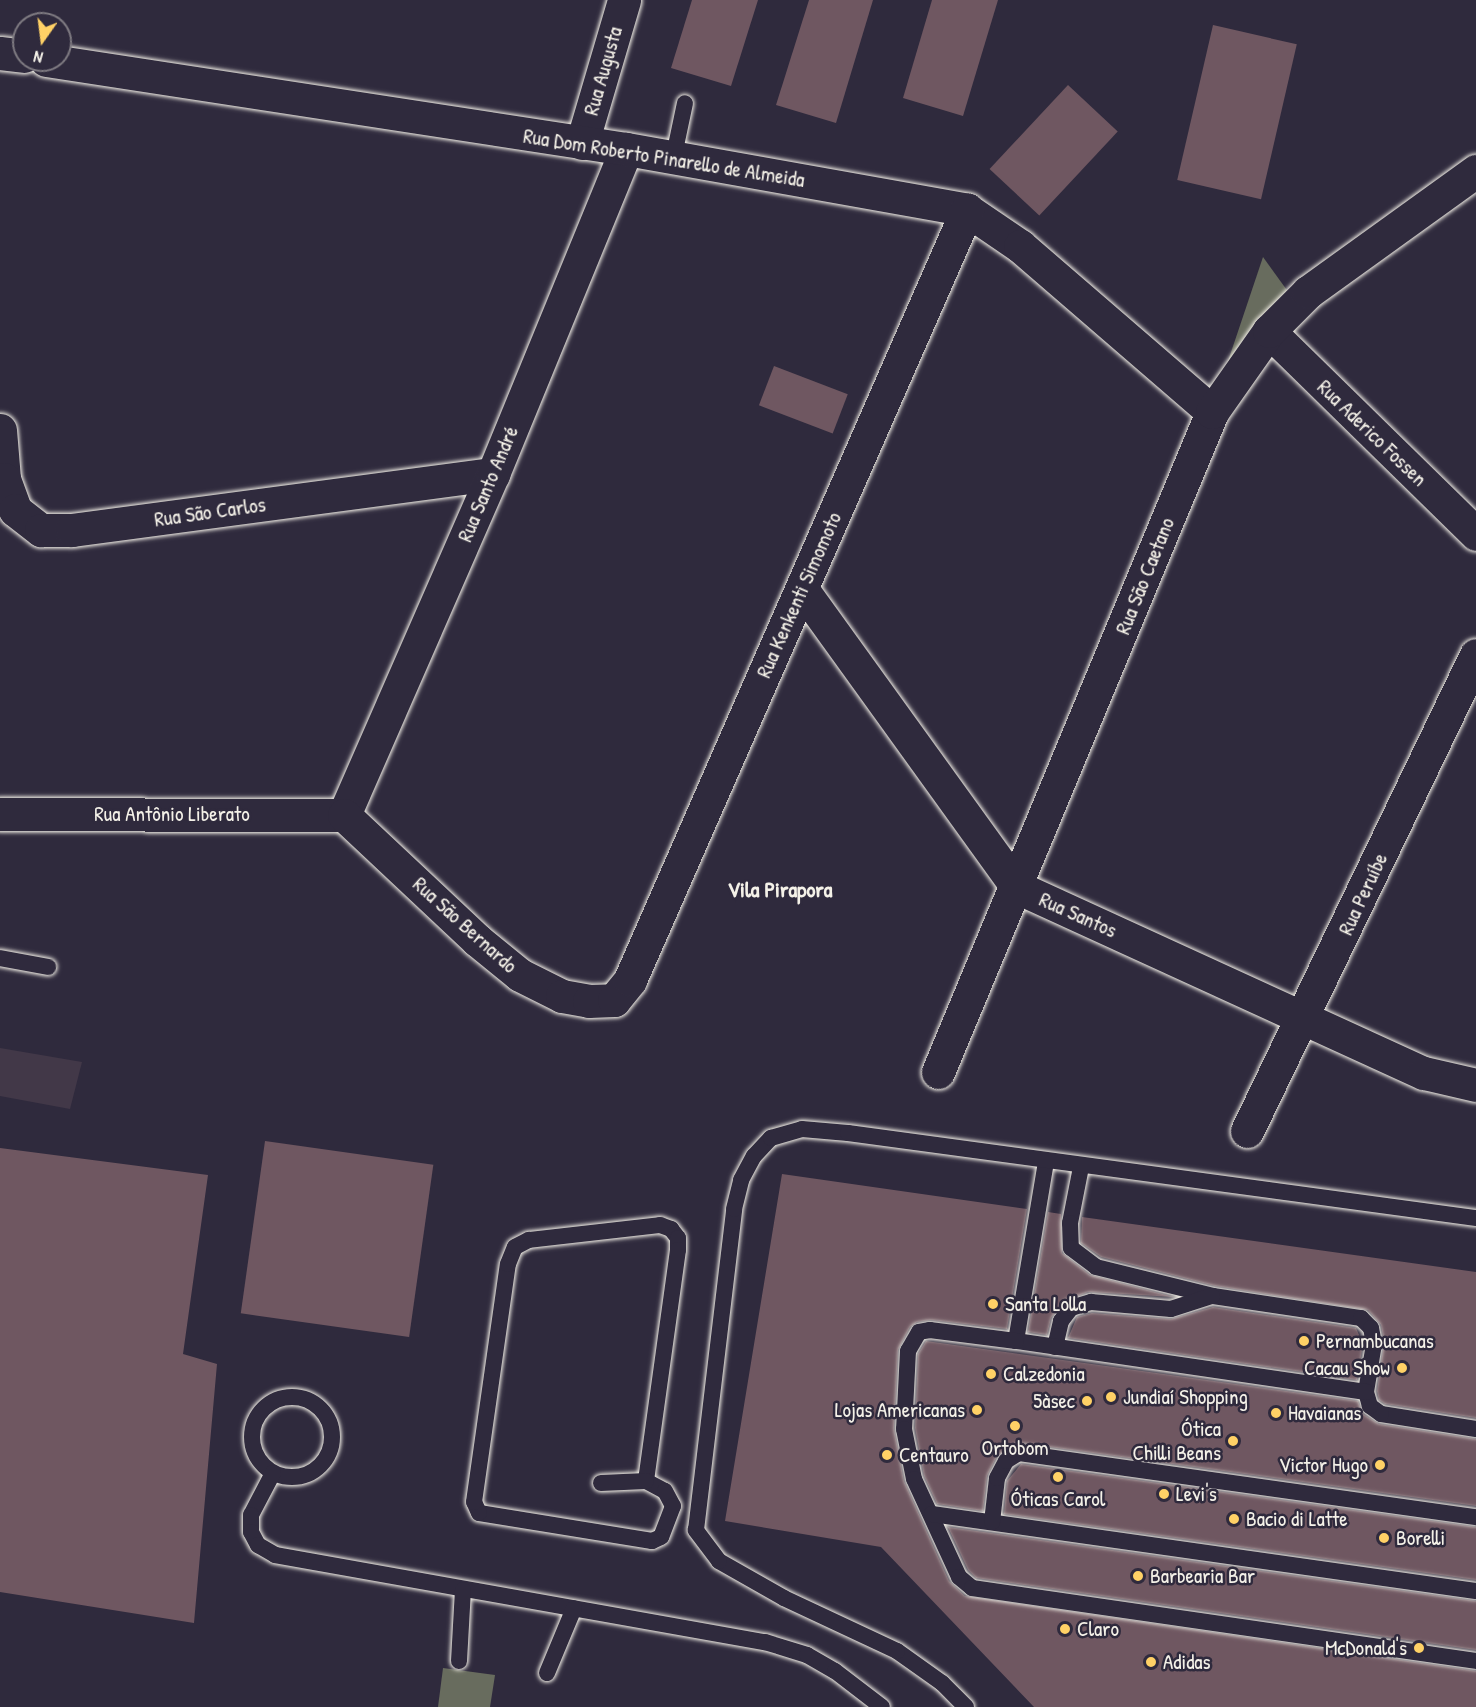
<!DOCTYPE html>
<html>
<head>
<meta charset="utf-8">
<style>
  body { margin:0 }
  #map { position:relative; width:1476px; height:1707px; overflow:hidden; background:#2f2a3d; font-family:"Patrick Hand",sans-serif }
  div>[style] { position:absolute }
  .built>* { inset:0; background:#423848 }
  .green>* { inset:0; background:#686c5e }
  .building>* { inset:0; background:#6f5761; transform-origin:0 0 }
  .roads { filter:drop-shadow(0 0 2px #f4f1e8) drop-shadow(0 0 2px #f4f1e8) }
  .service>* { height:16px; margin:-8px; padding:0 8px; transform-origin:8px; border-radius:8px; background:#2f2a3d }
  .service>.ring { margin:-8px; padding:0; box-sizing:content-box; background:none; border:16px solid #2f2a3d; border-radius:50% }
  .minor>* { height:33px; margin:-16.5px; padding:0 16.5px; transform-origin:16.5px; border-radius:16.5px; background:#2f2a3d }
  .tertiary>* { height:33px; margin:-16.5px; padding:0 16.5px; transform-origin:16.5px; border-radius:16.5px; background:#2f2a3d }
  .dots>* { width:16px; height:16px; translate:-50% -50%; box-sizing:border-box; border:3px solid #2f2a3d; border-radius:50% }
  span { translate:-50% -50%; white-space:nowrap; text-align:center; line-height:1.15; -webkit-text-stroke:5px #2f2a3d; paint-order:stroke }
  .street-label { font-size:21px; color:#f4f1e8 }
  .poi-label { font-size:21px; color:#f4f1e8 }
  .left { translate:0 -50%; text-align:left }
  .right { translate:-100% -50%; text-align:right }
  .neighbourhood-label { font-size:22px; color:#f4f1e8; font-weight:700 }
  .north { position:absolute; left:12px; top:12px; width:60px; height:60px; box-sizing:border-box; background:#2f2a3d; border:2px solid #7e7a81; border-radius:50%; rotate:194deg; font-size:16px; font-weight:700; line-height:24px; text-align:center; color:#f4f1e8 }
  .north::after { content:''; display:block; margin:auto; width:21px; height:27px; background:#ffd166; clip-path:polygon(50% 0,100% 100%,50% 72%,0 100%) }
</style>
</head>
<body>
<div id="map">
  <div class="built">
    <i style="clip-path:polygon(0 1048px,82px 1062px,70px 1109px,0 1096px)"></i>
  </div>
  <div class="green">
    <i style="clip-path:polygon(1263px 257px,1289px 293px,1219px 388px)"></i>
    <i style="clip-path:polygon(443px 1668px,495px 1675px,490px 1707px,438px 1707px)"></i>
  </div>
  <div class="building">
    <i style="clip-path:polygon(692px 0,758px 0,731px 86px,671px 68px)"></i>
    <i style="clip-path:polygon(809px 0,873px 0,836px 123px,776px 105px)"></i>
    <i style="clip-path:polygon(932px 0,998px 0,963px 116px,903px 98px)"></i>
    <i style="left:1213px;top:25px;width:86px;height:159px;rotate:13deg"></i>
    <i style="left:1068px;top:85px;width:68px;height:115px;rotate:43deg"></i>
    <i style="left:774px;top:366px;width:79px;height:42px;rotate:21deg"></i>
    <i style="left:265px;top:1141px;width:170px;height:174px;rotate:8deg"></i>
    <i style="clip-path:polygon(0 1148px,208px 1175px,183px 1354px,217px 1364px,194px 1623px,0 1592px)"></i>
    <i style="clip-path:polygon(782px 1174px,1027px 1209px,1007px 1329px,931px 1320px,917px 1322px,910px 1327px,898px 1350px,894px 1429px,904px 1481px,949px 1581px,965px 1596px,1476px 1671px,1476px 1707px,1034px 1707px,881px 1547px,725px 1521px)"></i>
    <i style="clip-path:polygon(1048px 1212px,1061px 1214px,1062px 1253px,1090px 1275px,1174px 1297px,1088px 1292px,1063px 1302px,1051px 1318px,1047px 1335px,1028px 1332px)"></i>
    <i style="clip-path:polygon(1082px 1217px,1476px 1272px,1476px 1418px,1385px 1404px,1379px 1400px,1377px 1391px,1384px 1342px,1381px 1325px,1368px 1310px,1215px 1286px,1101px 1257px,1081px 1243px)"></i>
    <i style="clip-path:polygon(1213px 1307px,1356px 1328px,1363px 1344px,1357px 1380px,1068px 1338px,1077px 1317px,1092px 1313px,1171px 1319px)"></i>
    <i style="clip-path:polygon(926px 1341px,1358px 1401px,1363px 1414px,1379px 1424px,1476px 1439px,1476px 1506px,1020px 1443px,997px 1456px,987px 1476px,983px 1511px,937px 1504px,924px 1476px,915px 1428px,918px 1354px)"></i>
    <i style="clip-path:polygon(1021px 1464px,1476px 1527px,1476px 1580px,1004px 1514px,1007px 1481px)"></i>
    <i style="clip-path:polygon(948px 1527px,1476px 1601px,1476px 1650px,976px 1578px,968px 1570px)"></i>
  </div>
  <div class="roads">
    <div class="service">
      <i style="left:673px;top:160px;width:58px;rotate:-78.1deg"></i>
      <i style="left:0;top:958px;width:49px;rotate:10.6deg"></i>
      <i style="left:1081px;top:1167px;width:57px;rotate:101.1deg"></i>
      <i style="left:1070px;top:1223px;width:25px;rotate:88deg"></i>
      <i style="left:1071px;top:1248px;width:31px;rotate:37deg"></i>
      <i style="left:1096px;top:1267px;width:121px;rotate:13.9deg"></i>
      <i style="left:1213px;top:1296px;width:150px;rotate:8.5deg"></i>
      <i style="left:1361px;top:1318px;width:14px;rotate:45deg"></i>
      <i style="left:1371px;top:1328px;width:16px;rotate:79deg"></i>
      <i style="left:1374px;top:1344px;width:49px;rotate:99.5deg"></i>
      <i style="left:660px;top:1225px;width:12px;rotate:20deg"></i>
      <i style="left:671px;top:1229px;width:11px;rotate:52deg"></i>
      <i style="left:678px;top:1238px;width:12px;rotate:90deg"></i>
      <i style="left:678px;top:1250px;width:233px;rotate:97.9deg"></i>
      <i style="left:646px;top:1481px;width:21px;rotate:28deg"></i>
      <i style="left:665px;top:1491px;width:17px;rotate:62deg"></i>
      <i style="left:673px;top:1506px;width:33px;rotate:111deg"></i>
      <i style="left:661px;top:1537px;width:10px;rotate:156deg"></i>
      <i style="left:652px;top:1541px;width:175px;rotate:-170.8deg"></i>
      <i style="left:479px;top:1513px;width:12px;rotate:-114deg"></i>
      <i style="left:474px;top:1502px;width:240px;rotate:-81.9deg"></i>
      <i style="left:508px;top:1264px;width:18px;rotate:-68deg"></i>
      <i style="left:515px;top:1247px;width:16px;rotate:-27deg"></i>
      <i style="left:529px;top:1240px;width:132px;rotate:-6.5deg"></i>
      <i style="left:1016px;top:1341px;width:182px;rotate:-80.5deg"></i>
      <i style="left:1055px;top:1347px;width:27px;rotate:-77deg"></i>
      <i style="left:1061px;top:1321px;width:16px;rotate:-52deg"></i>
      <i style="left:1071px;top:1308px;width:21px;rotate:-17deg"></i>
      <i style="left:1091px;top:1302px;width:80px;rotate:5deg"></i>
      <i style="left:1171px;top:1309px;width:43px;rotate:-17.6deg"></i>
      <i class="ring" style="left:252px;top:1397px;width:64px;height:64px"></i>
      <i style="left:1476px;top:1429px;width:96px;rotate:-171deg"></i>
      <i style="left:1381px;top:1414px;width:14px;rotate:-144deg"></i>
      <i style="left:1370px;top:1406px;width:15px;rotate:-106deg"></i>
      <i style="left:1366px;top:1392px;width:354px;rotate:-171.7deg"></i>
      <i style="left:1016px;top:1341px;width:87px;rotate:-172.7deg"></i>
      <i style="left:930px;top:1330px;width:11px;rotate:170deg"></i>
      <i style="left:919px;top:1332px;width:22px;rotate:120deg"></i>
      <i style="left:908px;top:1351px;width:78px;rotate:92.9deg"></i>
      <i style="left:904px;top:1429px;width:51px;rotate:78.7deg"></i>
      <i style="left:914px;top:1479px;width:108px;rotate:65.3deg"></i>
      <i style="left:959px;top:1577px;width:17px;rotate:40deg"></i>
      <i style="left:972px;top:1588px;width:509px;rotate:8.24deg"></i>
      <i style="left:273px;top:1473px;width:47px;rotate:117.6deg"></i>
      <i style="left:251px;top:1515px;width:17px;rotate:90deg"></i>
      <i style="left:251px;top:1532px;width:15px;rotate:62deg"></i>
      <i style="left:258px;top:1545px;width:20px;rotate:30deg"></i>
      <i style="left:275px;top:1555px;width:498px;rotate:10.1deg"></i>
      <i style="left:765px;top:1642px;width:44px;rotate:17.2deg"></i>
      <i style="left:807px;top:1655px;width:32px;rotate:30deg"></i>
      <i style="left:835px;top:1671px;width:59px;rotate:37.5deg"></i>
      <i style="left:601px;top:1483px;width:45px;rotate:-2.5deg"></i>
      <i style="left:932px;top:1514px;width:549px;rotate:8.06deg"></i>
      <i style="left:992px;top:1522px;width:44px;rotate:-83.5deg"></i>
      <i style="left:997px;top:1478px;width:19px;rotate:-62deg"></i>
      <i style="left:1006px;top:1461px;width:15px;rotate:-32deg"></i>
      <i style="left:1019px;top:1453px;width:461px;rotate:8deg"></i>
      <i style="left:459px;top:1661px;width:71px;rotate:-86.8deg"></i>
      <i style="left:547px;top:1673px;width:70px;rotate:-67.4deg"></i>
      <i style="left:966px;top:1707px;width:34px;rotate:-135deg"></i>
      <i style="left:942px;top:1683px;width:55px;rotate:-144.6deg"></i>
      <i style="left:897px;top:1651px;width:125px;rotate:-154.9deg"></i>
      <i style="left:784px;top:1598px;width:75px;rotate:-150.4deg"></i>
      <i style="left:719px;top:1561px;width:39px;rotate:-127deg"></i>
      <i style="left:696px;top:1530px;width:323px;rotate:-83.2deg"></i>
      <i style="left:734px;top:1209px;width:30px;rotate:-76deg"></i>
      <i style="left:741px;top:1180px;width:27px;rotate:-62deg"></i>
      <i style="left:754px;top:1156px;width:25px;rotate:-47deg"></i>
      <i style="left:771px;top:1138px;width:32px;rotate:-16deg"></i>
      <i style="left:802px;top:1129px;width:46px;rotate:5deg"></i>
      <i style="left:848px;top:1133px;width:634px;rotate:7.71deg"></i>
    </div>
    <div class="minor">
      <i style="left:582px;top:143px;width:149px;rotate:-73.6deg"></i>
      <i style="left:1269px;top:331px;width:290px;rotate:44.4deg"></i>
      <i style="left:0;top:430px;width:49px;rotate:85.3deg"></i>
      <i style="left:4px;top:479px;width:33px;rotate:70deg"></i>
      <i style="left:15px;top:510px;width:33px;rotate:38deg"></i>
      <i style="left:41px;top:530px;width:31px"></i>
      <i style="left:72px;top:530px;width:425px;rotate:-7.6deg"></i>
      <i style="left:802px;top:589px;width:367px;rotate:54.2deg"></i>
      <i style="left:1017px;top:887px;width:447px;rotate:24.6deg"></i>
      <i style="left:1424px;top:1073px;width:53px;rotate:13deg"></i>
      <i style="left:344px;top:815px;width:372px;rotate:-66.4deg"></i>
      <i style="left:493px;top:474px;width:351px;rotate:-67.7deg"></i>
      <i style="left:938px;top:1072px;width:715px;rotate:-67.45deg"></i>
      <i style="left:1247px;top:1131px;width:528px;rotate:-64.31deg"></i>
    </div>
    <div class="tertiary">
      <i style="left:0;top:53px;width:24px;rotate:7deg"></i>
      <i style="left:46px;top:60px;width:587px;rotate:8.72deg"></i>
      <i style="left:626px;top:149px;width:346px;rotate:10.1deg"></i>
      <i style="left:967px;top:210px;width:64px;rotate:34.2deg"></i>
      <i style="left:1020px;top:246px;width:254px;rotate:40.8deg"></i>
      <i style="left:1212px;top:412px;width:99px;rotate:-54.9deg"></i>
      <i style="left:1269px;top:331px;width:55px;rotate:-45deg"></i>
      <i style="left:1308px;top:292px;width:207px;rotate:-35.8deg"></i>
      <i style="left:0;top:814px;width:344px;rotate:0.2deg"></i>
      <i style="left:344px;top:815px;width:183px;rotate:43.2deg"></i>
      <i style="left:477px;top:940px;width:55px;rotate:39.1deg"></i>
      <i style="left:520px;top:975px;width:47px;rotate:26.6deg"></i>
      <i style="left:562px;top:996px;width:27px;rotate:10deg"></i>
      <i style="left:589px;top:1001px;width:25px;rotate:-2deg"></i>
      <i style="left:614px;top:1000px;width:26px;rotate:-51deg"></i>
      <i style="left:630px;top:980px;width:841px;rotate:-66.36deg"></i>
    </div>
  </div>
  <div class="dots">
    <i style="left:993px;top:1304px;background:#ffd166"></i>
    <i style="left:1304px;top:1341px;background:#ffd166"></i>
    <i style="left:1402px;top:1368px;background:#ffd166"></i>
    <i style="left:991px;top:1374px;background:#ffd166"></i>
    <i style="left:1111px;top:1397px;background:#ffd166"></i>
    <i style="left:1087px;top:1401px;background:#ffd166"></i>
    <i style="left:977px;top:1410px;background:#ffd166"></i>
    <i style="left:1276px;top:1413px;background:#ffd166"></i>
    <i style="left:1015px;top:1426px;background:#ffd166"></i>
    <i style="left:1233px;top:1441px;background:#ffd166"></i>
    <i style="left:887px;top:1455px;background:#ffd166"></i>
    <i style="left:1380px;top:1465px;background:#ffd166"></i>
    <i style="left:1058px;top:1477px;background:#ffd166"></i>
    <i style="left:1164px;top:1494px;background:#ffd166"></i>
    <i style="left:1234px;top:1519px;background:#ffd166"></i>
    <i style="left:1384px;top:1538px;background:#ffd166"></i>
    <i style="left:1138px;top:1576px;background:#ffd166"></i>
    <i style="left:1065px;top:1629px;background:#ffd166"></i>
    <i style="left:1419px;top:1648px;background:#ffd166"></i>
    <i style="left:1151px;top:1662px;background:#ffd166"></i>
  </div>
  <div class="street-label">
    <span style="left:603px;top:71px;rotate:-74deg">Rua Augusta</span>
    <span style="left:664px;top:158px;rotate:9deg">Rua Dom Roberto Pinarello de Almeida</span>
    <span style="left:1372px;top:433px;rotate:44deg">Rua Aderico Fossen</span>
    <span style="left:488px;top:484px;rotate:-67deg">Rua Santo André</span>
    <span style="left:210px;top:512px;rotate:-8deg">Rua São Carlos</span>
    <span style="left:1145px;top:576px;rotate:-68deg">Rua São Caetano</span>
    <span style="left:799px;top:595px;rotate:-66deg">Rua Kenkenti Simomoto</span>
    <span style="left:172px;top:814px">Rua Antônio Liberato</span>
    <span style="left:1363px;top:894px;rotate:-65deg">Rua Peruíbe</span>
    <span style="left:1078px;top:915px;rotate:24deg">Rua Santos</span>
    <span style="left:465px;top:925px;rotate:42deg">Rua São Bernardo</span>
  </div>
  <div class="poi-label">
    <span class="left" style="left:1005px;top:1304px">Santa Lolla</span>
    <span class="left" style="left:1316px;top:1341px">Pernambucanas</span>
    <span class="right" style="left:1390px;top:1368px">Cacau Show</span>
    <span class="left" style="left:1003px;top:1374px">Calzedonia</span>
    <span class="left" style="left:1123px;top:1397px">Jundiaí Shopping</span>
    <span class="right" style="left:1075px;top:1401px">5àsec</span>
    <span class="right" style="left:965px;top:1410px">Lojas Americanas</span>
    <span class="left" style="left:1288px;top:1413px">Havaianas</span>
    <span class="right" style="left:1221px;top:1441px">Ótica<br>Chilli Beans</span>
    <span style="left:1015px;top:1448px">Ortobom</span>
    <span class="left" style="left:899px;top:1455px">Centauro</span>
    <span class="right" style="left:1368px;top:1465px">Victor Hugo</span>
    <span class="left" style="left:1176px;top:1494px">Levi's</span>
    <span style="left:1058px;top:1499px">Óticas Carol</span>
    <span class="left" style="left:1246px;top:1519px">Bacio di Latte</span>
    <span class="left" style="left:1396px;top:1538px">Borelli</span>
    <span class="left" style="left:1150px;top:1576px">Barbearia Bar</span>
    <span class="left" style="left:1077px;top:1629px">Claro</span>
    <span class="right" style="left:1407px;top:1648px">McDonald's</span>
    <span class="left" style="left:1163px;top:1662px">Adidas</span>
  </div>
  <div class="neighbourhood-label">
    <span style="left:780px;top:890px">Vila Pirapora</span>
  </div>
  <div class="north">N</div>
</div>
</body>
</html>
